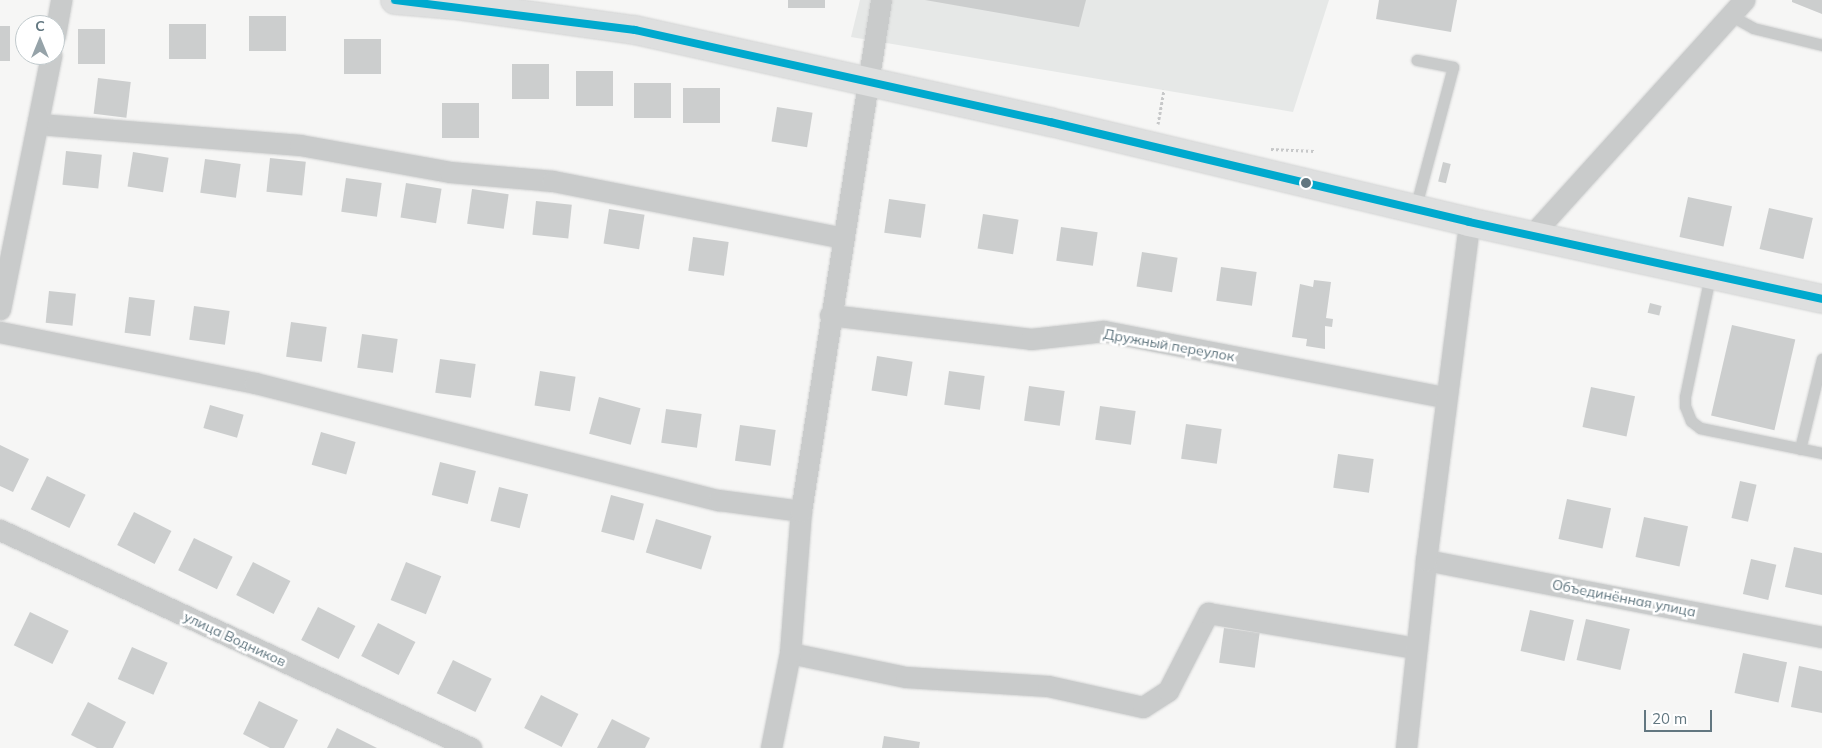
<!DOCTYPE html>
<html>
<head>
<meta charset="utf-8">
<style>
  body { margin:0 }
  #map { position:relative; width:1822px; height:748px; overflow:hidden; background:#f6f6f5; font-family:Mulish,sans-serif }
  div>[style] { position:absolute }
  .built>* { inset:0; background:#e6e8e7 }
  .building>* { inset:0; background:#cccece; transform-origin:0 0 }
  .path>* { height:3px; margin-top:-1.5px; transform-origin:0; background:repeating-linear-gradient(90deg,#c7c8c9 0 2.5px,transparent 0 5px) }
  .roads { filter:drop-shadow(0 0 1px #d2d3d3) drop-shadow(0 0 1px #d2d3d3) }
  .service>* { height:11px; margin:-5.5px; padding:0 5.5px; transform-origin:5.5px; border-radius:5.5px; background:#c9cbcb }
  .minor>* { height:21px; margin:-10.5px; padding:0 10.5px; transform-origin:10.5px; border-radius:10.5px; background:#c9cbcb }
  .secondary>* { height:28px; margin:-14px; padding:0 14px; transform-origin:14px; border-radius:14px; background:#dedfdf }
  .bus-1>* { height:8px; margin:-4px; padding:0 4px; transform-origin:4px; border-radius:4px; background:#00a9ce }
  .dots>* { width:14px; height:14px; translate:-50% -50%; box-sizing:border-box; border:2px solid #fff; border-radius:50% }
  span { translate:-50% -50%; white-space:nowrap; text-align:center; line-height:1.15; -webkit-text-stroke:5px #fff; paint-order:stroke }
  .street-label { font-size:14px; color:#627780 }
  .north { position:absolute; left:15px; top:15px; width:50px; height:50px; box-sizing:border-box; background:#fff; border:1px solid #c0c9cc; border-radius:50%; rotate:0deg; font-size:14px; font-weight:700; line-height:20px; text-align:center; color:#627780 }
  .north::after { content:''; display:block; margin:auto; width:18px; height:22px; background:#96a3a9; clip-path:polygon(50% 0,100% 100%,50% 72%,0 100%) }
  .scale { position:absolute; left:1644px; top:710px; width:68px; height:22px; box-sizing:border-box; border:2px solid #627780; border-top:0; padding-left:6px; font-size:15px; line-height:18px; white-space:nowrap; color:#627780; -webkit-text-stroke:4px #fff; paint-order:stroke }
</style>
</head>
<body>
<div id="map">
  <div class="built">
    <i style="clip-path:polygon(860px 0,1329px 0,1293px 112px,851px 37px)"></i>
  </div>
  <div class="building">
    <i style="left:788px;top:0;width:37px;height:8px"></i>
    <i style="clip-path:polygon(925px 0,1086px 0,1079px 27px)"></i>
    <i style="clip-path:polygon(1379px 0,1457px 0,1451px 32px,1376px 19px)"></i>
    <i style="clip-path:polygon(1792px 0,1822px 0,1822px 14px,1792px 2px)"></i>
    <i style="left:249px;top:16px;width:37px;height:35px"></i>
    <i style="left:169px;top:24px;width:37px;height:35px"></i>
    <i style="left:0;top:26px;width:10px;height:35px"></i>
    <i style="left:78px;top:29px;width:27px;height:35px"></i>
    <i style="left:344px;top:39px;width:37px;height:35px"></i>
    <i style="left:512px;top:64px;width:37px;height:35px"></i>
    <i style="left:576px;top:71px;width:37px;height:35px"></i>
    <i style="left:98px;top:78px;width:33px;height:36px;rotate:7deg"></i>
    <i style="left:634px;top:83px;width:37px;height:35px"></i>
    <i style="left:683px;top:88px;width:37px;height:35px"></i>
    <i style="left:442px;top:103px;width:37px;height:35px"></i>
    <i style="left:777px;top:107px;width:36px;height:35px;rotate:9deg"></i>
    <i style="left:66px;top:151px;width:36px;height:34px;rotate:6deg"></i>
    <i style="left:133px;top:152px;width:36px;height:35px;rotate:9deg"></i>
    <i style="left:270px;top:158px;width:36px;height:34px;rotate:6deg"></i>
    <i style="left:205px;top:159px;width:36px;height:34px;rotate:8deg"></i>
    <i style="left:1443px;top:162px;width:8px;height:20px;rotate:14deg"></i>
    <i style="left:346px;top:178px;width:36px;height:34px;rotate:8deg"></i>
    <i style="left:406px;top:183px;width:36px;height:35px;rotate:9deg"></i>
    <i style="left:472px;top:189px;width:37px;height:35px;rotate:8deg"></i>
    <i style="left:1688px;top:197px;width:45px;height:41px;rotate:12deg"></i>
    <i style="left:889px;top:199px;width:37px;height:34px;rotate:8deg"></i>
    <i style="left:536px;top:201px;width:36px;height:34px;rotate:6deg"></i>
    <i style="left:1769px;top:208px;width:45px;height:42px;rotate:13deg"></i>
    <i style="left:609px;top:209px;width:36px;height:35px;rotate:9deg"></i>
    <i style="left:983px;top:214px;width:36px;height:35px;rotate:9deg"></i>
    <i style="left:1061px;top:227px;width:37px;height:34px;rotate:8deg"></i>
    <i style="left:693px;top:237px;width:36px;height:34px;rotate:8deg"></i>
    <i style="left:1142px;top:252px;width:36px;height:35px;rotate:9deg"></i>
    <i style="left:1221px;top:267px;width:36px;height:34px;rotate:8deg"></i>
    <i style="clip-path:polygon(1314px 280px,1331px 282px,1326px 318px,1333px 319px,1332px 327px,1325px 326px,1325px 349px,1306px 346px,1307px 339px,1292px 337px,1300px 284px,1313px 287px)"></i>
    <i style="left:49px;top:291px;width:27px;height:32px;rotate:6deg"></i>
    <i style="left:129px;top:297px;width:26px;height:36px;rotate:7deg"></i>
    <i style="left:1650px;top:303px;width:12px;height:10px;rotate:14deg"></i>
    <i style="left:194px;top:306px;width:36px;height:34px;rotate:8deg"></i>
    <i style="left:291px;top:322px;width:36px;height:35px;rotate:8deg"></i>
    <i style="left:1732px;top:325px;width:65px;height:93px;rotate:13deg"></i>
    <i style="left:362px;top:334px;width:36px;height:34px;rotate:8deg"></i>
    <i style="left:877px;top:356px;width:36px;height:35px;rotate:9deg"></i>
    <i style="left:440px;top:359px;width:36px;height:34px;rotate:8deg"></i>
    <i style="left:540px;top:371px;width:36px;height:35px;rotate:9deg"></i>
    <i style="left:949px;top:371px;width:36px;height:34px;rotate:8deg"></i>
    <i style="left:1029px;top:386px;width:36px;height:35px;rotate:8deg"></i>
    <i style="left:1591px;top:387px;width:45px;height:41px;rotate:12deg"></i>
    <i style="left:599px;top:397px;width:43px;height:38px;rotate:15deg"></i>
    <i style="left:210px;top:405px;width:35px;height:24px;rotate:16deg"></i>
    <i style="left:1100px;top:406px;width:36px;height:34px;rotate:8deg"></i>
    <i style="left:666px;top:409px;width:36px;height:34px;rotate:8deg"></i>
    <i style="left:1186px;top:424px;width:36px;height:35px;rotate:8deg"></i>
    <i style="left:740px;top:425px;width:36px;height:36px;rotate:8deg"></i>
    <i style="left:321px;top:432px;width:36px;height:34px;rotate:16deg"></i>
    <i style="clip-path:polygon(0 445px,29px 459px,13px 492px,0 486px)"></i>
    <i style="left:1338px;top:454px;width:36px;height:34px;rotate:8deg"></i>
    <i style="left:440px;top:462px;width:37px;height:34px;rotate:14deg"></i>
    <i style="left:47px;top:476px;width:43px;height:37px;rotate:26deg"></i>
    <i style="left:1740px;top:481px;width:17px;height:38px;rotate:13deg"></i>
    <i style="left:499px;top:487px;width:30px;height:35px;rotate:14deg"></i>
    <i style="left:611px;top:495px;width:34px;height:38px;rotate:15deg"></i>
    <i style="left:1567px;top:499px;width:45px;height:41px;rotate:12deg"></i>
    <i style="left:134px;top:512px;width:42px;height:37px;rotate:27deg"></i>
    <i style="left:1644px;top:517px;width:45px;height:41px;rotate:12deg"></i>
    <i style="left:656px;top:519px;width:58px;height:35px;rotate:17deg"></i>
    <i style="left:194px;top:538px;width:43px;height:36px;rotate:26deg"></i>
    <i style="clip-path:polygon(1794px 547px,1822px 553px,1822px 595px,1785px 587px)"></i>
    <i style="left:1751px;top:559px;width:26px;height:36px;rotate:13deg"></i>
    <i style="left:253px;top:562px;width:42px;height:37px;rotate:27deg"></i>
    <i style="left:406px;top:562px;width:38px;height:41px;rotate:22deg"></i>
    <i style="left:318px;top:607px;width:42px;height:37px;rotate:27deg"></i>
    <i style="left:1530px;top:610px;width:45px;height:42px;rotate:13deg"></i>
    <i style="left:30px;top:612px;width:43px;height:37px;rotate:26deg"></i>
    <i style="left:1586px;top:619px;width:45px;height:42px;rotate:13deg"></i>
    <i style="left:378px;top:623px;width:42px;height:37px;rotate:27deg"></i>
    <i style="left:1224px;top:628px;width:36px;height:35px;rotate:8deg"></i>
    <i style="left:132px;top:647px;width:39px;height:35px;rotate:24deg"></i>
    <i style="left:1743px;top:653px;width:45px;height:41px;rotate:12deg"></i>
    <i style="left:453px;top:660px;width:43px;height:37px;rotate:26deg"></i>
    <i style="clip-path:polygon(1799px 666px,1822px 671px,1822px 713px,1791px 707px)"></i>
    <i style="left:541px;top:695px;width:42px;height:37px;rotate:27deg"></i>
    <i style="clip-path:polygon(259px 701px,298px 720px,284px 748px,270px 748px,243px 734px)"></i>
    <i style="clip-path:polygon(88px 702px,126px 722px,113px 748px,97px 748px,71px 735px)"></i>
    <i style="clip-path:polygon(612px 719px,650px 738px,645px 748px,597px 748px)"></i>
    <i style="clip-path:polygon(337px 728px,377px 748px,327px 748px)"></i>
    <i style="clip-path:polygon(884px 736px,920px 742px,919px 748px,882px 748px)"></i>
  </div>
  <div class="path">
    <i style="left:1158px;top:124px;width:35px;rotate:-80deg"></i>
    <i style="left:1271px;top:149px;width:43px;rotate:2.7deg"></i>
  </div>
  <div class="roads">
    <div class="service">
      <i style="left:1730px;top:15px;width:26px;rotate:29deg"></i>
      <i style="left:1753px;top:28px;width:71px;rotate:13.8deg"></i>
      <i style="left:1415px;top:209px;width:147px;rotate:-75deg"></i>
      <i style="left:1453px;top:67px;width:37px;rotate:-169deg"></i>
      <i style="left:1710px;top:276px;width:124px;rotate:101.7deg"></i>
      <i style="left:1685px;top:397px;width:9px;rotate:90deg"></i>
      <i style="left:1685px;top:406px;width:16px;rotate:68deg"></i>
      <i style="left:1691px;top:421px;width:11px;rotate:38deg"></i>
      <i style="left:1700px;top:428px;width:125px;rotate:11.6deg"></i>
      <i style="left:1800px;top:449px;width:93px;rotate:-76.3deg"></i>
    </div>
    <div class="minor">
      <i style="left:55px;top:35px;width:36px;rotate:-80deg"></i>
      <i style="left:39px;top:124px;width:262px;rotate:4.6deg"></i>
      <i style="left:300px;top:145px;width:152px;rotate:10.2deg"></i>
      <i style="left:450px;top:172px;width:103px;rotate:5deg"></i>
      <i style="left:553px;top:181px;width:296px;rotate:11.1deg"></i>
      <i style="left:1531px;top:236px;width:318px;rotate:-47.9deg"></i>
      <i style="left:0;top:309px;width:259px;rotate:-78.6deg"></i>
      <i style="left:830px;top:315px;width:202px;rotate:6.8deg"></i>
      <i style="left:1031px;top:339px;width:73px;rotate:-6.3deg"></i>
      <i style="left:1104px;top:331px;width:347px;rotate:11deg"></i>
      <i style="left:0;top:332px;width:260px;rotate:11.3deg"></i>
      <i style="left:255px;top:383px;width:479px;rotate:14.2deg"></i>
      <i style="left:719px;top:500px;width:83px;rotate:7.6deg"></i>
      <i style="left:0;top:530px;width:519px;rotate:24.84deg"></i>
      <i style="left:1426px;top:560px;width:403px;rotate:11deg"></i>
      <i style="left:790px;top:653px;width:118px;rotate:11.7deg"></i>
      <i style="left:906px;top:677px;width:142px;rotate:3.6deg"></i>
      <i style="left:1048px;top:686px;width:97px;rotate:12.5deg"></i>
      <i style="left:1143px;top:707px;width:30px;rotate:-33deg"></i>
      <i style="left:1168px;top:691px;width:88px;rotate:-62.9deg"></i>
      <i style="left:1208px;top:613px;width:211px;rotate:9.6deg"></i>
      <i style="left:771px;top:748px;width:97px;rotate:-78.7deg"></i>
      <i style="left:790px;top:653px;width:142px;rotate:-85.6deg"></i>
      <i style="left:801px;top:511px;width:517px;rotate:-81.1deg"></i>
      <i style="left:1406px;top:748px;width:189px;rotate:-83.9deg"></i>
      <i style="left:1426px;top:560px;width:341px;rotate:-82.7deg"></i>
    </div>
    <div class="secondary">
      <i style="left:395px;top:0;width:59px;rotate:4.8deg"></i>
      <i style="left:454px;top:5px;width:183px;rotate:7.9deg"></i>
      <i style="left:635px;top:30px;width:425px;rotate:12.5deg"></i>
      <i style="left:1050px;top:122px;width:431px;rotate:13.4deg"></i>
      <i style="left:1469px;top:222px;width:361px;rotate:12.3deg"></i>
    </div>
  </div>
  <div class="bus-1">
    <i style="left:395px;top:0;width:242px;rotate:7.1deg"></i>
    <i style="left:635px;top:30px;width:425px;rotate:12.5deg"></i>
    <i style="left:1050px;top:122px;width:431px;rotate:13.4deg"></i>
    <i style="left:1469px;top:222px;width:361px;rotate:12.3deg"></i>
  </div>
  <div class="dots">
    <i style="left:1306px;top:183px;background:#627780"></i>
  </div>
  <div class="street-label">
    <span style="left:1169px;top:345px;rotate:10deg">Дружный переулок</span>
    <span style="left:1624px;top:598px;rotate:11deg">Объединённая улица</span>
    <span style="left:235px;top:639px;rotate:25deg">улица Водников</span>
  </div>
  <div class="north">С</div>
  <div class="scale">20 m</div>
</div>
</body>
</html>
